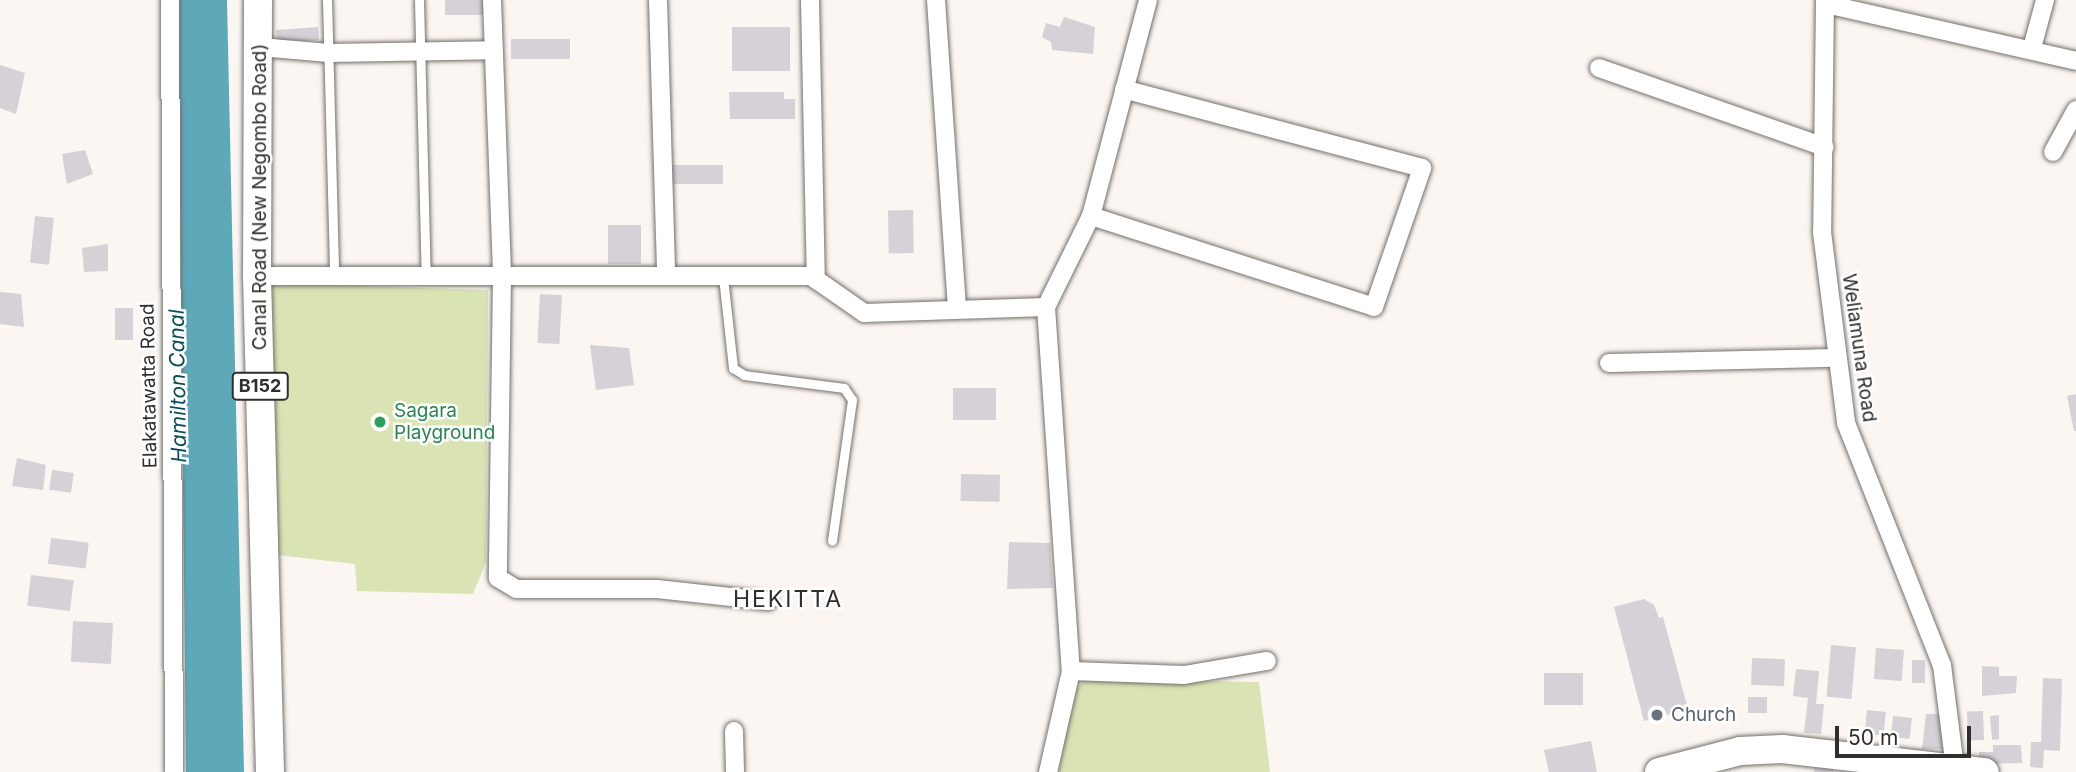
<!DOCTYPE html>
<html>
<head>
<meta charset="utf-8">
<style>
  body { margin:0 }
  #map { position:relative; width:2076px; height:772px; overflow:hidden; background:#fbf6f2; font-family:Inter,sans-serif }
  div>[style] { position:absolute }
  .green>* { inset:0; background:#d9e3b4 }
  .water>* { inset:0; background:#5da9b9 }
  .building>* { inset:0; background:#d5d1d6; transform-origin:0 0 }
  .roads { filter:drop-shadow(0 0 2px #736f6b) drop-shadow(0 0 2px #736f6b) }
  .lane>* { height:9px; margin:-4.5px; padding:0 4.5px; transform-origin:4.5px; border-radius:4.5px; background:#fff }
  .street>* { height:18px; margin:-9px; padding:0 9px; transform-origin:9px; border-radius:9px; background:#fff }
  .primary>* { height:28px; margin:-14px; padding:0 14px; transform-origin:14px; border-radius:14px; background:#fff }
  .dots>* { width:19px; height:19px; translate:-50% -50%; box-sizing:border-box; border:4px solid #fff; border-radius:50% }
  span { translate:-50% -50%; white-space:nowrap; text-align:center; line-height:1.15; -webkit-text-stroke:5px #fff; paint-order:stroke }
  .shield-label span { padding:2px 5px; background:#fff; border:2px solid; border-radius:5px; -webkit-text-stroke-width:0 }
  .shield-label { font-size:18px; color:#2f2e2c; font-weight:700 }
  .street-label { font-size:19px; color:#2f2e2c }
  .leisure-label { font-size:19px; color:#27864d }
  .left { translate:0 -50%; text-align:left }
  .worship-label { font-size:19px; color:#5b616d }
  .water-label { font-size:21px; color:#074d59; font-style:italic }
  .quarter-label { font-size:23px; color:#2f2e2c; letter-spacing:2px }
  .scale { position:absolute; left:1835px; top:726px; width:136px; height:32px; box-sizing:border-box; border:4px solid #2f2e2c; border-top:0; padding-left:9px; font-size:21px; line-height:24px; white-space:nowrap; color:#2f2e2c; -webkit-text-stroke:5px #fff; paint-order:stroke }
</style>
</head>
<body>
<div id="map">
  <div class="green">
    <i style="clip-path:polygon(269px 283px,488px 290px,486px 562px,473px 594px,357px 591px,355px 564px,278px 555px)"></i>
    <i style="clip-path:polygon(1084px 680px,1259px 682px,1270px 772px,1058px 772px,1076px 690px)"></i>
  </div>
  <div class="water">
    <i style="clip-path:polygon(178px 0,227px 0,244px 772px,186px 772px)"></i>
  </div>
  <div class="building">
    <i style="left:445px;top:0;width:42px;height:15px"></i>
    <i style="clip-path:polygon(1064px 17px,1095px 27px,1093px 54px,1052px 50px,1051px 42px,1042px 37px,1046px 23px,1060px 27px)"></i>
    <i style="left:318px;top:27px;width:13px;height:42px;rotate:86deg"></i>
    <i style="left:732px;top:27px;width:58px;height:44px"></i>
    <i style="left:570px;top:39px;width:20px;height:59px;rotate:90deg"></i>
    <i style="clip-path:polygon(0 65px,25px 73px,16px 114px,0 108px)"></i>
    <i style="clip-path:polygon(729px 92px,784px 92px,784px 99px,795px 99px,795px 119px,730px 119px)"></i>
    <i style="clip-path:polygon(85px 150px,93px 174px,67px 184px,62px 154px)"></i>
    <i style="left:723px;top:165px;width:19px;height:53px;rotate:90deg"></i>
    <i style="left:913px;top:210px;width:43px;height:25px;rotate:89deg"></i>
    <i style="left:35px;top:216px;width:19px;height:47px;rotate:6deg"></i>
    <i style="left:608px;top:225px;width:33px;height:39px"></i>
    <i style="clip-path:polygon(108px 244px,108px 271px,84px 272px,82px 248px)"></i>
    <i style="clip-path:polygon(0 292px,21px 294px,24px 327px,0 324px)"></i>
    <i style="left:540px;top:294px;width:22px;height:49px;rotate:3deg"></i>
    <i style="left:115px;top:308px;width:18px;height:32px"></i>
    <i style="clip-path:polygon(590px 345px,629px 348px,634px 385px,596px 390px)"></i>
    <i style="left:996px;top:388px;width:32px;height:43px;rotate:90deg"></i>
    <i style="clip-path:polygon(2076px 394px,2076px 431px,2074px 431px,2067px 396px)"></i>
    <i style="clip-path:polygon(17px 458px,46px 465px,43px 490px,12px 486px)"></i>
    <i style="left:52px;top:470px;width:22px;height:20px;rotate:8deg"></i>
    <i style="left:961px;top:474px;width:39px;height:27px;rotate:1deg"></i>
    <i style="left:51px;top:538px;width:38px;height:26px;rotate:7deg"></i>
    <i style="clip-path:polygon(1009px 542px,1050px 543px,1053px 588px,1007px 589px)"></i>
    <i style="left:31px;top:575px;width:43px;height:31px;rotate:7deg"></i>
    <i style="clip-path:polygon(1644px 599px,1654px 605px,1659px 618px,1663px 617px,1688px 709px,1644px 721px,1614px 607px)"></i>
    <i style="left:113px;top:623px;width:41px;height:40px;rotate:93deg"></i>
    <i style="left:1831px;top:645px;width:25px;height:52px;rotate:5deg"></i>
    <i style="left:1876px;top:648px;width:28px;height:31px;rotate:4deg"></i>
    <i style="left:1752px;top:658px;width:33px;height:27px;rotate:2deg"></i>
    <i style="left:1912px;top:660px;width:13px;height:23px"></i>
    <i style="clip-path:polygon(1982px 666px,1999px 667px,1999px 676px,2017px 676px,2016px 693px,1982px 696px)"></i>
    <i style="clip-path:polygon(1796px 669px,1819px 671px,1816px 704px,1824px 704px,1821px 734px,1804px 733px,1808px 698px,1793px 696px)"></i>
    <i style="left:1583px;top:673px;width:32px;height:39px;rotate:90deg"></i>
    <i style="clip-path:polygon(2043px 678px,2062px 679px,2060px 751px,2044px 750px,2043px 768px,2030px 767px,2031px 742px,2041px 742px)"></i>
    <i style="left:1748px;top:697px;width:19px;height:16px"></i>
    <i style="left:1867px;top:710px;width:19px;height:24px;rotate:6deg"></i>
    <i style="left:1983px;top:711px;width:29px;height:16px;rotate:88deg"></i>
    <i style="clip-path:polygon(1926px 714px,1943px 714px,1944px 749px,1922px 749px)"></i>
    <i style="clip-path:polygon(1999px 715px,1999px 739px,1992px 740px,1990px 716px)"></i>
    <i style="left:1893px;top:716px;width:19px;height:21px;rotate:6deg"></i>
    <i style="clip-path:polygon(1591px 741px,1597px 772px,1549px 772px,1544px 750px)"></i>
    <i style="clip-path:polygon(1993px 745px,2021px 745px,2022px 763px,1979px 764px,1979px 752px,1993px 752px)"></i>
    <i style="clip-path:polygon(1815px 766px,1834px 768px,1833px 772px,1814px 772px)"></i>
  </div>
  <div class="roads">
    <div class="lane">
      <i style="left:327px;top:0;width:275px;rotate:88.5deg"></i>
      <i style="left:419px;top:0;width:277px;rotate:88.6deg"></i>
      <i style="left:723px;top:277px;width:92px;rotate:83.7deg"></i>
      <i style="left:733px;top:368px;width:13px;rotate:32deg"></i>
      <i style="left:744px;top:375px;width:101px;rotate:7.4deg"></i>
      <i style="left:844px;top:388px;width:14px;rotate:56deg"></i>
      <i style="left:852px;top:400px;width:142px;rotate:98.1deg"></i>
    </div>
    <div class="street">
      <i style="left:170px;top:0;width:772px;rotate:89.7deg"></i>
      <i style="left:492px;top:0;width:277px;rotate:87.9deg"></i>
      <i style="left:502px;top:277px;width:301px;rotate:90.8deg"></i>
      <i style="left:498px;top:578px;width:21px;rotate:31deg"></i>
      <i style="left:516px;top:589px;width:141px"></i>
      <i style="left:657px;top:589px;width:112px;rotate:6.2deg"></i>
      <i style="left:658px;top:0;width:275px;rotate:88.3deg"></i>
      <i style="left:810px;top:0;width:280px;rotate:88.8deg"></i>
      <i style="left:936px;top:0;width:309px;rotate:86.1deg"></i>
      <i style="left:1825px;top:0;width:232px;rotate:90.7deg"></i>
      <i style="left:1822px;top:232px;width:193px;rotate:82.8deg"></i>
      <i style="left:1846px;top:423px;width:260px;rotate:68.4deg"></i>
      <i style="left:1942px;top:665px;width:104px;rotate:82.8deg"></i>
      <i style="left:1826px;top:4px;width:256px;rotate:12.8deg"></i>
      <i style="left:260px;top:47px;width:69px;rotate:5deg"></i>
      <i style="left:329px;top:53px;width:164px;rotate:-1deg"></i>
      <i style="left:2032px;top:48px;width:50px;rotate:-74.8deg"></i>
      <i style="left:1599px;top:68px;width:239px;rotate:19.3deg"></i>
      <i style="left:2053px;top:152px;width:48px;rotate:-61.3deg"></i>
      <i style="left:1091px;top:216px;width:297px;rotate:17.8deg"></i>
      <i style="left:1374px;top:307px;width:147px;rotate:-70.9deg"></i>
      <i style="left:1422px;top:168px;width:308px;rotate:-165.2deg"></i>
      <i style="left:257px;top:276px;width:554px"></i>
      <i style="left:811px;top:276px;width:65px;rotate:34.9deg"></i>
      <i style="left:864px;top:313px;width:182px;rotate:-1.9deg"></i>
      <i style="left:1046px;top:307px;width:102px;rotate:-63.7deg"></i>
      <i style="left:1091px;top:216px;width:223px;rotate:-75.2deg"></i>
      <i style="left:1046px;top:307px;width:365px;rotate:86.1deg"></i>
      <i style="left:1071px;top:671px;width:104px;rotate:102.8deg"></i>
      <i style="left:1609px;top:363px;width:228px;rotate:-1.3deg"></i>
      <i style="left:1071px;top:671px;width:113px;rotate:2deg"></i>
      <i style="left:1184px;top:675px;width:84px;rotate:-9.6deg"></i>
      <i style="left:734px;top:731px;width:41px;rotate:88.6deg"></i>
    </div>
    <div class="primary">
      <i style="left:258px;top:0;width:276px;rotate:90.2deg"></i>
      <i style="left:257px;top:276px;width:496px;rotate:88.5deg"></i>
      <i style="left:1659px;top:772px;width:84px;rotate:-14.5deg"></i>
      <i style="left:1740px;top:751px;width:42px;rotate:-2.7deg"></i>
      <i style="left:1782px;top:749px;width:204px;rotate:6.5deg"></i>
    </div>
  </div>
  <div class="dots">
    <i style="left:380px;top:422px;background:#2e9e5b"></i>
    <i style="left:1657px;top:715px;background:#6b7280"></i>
  </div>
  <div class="shield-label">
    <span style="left:260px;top:386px">B152</span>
  </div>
  <div class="street-label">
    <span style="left:260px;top:197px;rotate:-90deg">Canal Road (New Negombo Road)</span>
    <span style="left:1859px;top:348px;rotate:82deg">Weliamuna Road</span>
    <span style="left:149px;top:386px;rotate:-91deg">Elakatawatta Road</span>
  </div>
  <div class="leisure-label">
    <span class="left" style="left:394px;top:422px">Sagara<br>Playground</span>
  </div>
  <div class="worship-label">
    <span class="left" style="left:1671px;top:715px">Church</span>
  </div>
  <div class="water-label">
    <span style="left:178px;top:386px;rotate:-91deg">Hamilton Canal</span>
  </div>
  <div class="quarter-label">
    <span style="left:788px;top:599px">HEKITTA</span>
  </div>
  <div class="scale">50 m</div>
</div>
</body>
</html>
